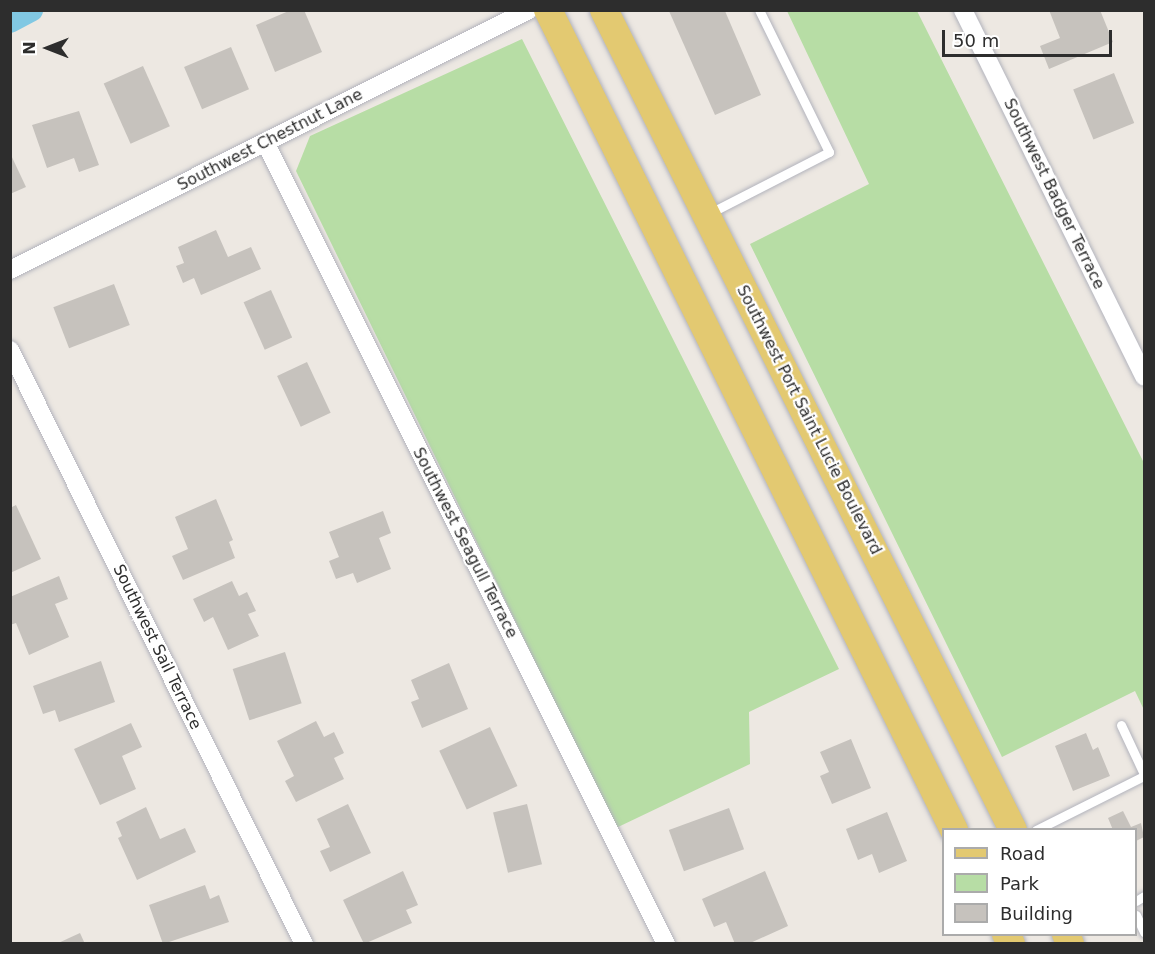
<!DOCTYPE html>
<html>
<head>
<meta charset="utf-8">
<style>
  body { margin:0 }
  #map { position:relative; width:1155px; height:954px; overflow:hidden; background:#ede8e2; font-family:"DejaVu Sans",sans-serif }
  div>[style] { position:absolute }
  .green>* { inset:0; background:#b7dda5 }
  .canal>* { height:24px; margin:-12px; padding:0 12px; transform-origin:12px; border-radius:12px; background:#81c8e3 }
  .building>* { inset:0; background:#c6c2bd; transform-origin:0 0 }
  .roads { filter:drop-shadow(0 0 2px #b2b3bc) drop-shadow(0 0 2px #b2b3bc) }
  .service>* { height:9px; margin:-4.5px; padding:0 4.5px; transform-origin:4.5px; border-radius:4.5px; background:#fff }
  .minor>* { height:18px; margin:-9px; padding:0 9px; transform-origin:9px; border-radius:9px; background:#fff }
  .primary>* { height:28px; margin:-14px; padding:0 14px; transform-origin:14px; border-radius:14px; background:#e3c971 }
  span { translate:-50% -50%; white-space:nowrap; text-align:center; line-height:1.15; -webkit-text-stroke:4.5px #fff; paint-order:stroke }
  .street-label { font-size:16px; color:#2d2d2d }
  .frame { position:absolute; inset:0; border:12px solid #2d2d2d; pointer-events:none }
  .legend { position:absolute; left:942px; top:828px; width:195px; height:108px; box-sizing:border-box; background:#fff; border:2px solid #ababab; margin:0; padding:8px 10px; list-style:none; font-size:18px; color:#2d2d2d }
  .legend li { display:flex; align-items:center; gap:12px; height:30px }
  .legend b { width:30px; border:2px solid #ababab }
  .north { position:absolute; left:18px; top:18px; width:60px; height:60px; -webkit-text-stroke:4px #fff; paint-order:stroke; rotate:270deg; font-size:16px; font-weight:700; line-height:24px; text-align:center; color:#2d2d2d }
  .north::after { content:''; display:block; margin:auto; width:21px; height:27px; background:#2d2d2d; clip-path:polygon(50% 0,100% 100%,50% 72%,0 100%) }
  .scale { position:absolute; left:942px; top:30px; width:170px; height:27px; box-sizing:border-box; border:3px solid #2d2d2d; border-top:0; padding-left:8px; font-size:18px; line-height:21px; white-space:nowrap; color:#2d2d2d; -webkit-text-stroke:4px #fff; paint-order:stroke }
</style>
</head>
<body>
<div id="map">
  <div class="green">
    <i style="clip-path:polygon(787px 11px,917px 11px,1144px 463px,1144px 710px,1135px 691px,1002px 757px,750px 244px,869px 184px)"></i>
    <i style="clip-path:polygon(522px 39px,839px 669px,749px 712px,750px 764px,616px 828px,296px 171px,310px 136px)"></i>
  </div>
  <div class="canal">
    <i style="left:10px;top:21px;width:24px;rotate:-28deg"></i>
  </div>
  <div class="building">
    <i style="clip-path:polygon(291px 10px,304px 10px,322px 52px,275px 72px,256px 25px)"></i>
    <i style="clip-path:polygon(1049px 10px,1100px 10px,1113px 42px,1049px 69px,1040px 46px,1060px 38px)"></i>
    <i style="clip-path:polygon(669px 11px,725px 11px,761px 95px,715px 115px)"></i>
    <i style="left:231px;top:47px;width:46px;height:51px;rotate:67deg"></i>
    <i style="left:143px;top:66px;width:66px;height:43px;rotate:66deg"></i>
    <i style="left:1114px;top:73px;width:54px;height:44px;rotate:68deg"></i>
    <i style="clip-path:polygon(79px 111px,99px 165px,79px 172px,74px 158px,47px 168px,32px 125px)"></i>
    <i style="clip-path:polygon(10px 153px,26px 187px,10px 194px)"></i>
    <i style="clip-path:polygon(216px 230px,228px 257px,251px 247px,261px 269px,201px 295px,194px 278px,183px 283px,176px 266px,184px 263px,178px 247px)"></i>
    <i style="left:114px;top:284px;width:44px;height:65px;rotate:69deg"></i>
    <i style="left:271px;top:290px;width:52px;height:30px;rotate:66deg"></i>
    <i style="left:307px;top:362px;width:56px;height:33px;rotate:65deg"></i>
    <i style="clip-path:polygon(216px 499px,233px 540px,229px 542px,235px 558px,183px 580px,172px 556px,188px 549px,175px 517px)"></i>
    <i style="clip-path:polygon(16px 505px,41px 559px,10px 573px,10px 508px)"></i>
    <i style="clip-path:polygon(383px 511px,391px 533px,379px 538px,391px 569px,357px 583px,353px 573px,336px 579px,329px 561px,339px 557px,329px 532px)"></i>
    <i style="clip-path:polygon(59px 576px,68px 599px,55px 604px,69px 637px,29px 655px,16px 623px,10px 625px,10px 597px)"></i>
    <i style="clip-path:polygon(232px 581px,239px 596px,247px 592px,256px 611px,248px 614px,259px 636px,228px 650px,213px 617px,204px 622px,193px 599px)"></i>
    <i style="left:285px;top:652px;width:54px;height:55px;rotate:72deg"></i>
    <i style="clip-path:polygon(101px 661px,115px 702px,59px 722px,55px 710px,43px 714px,33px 686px)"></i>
    <i style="clip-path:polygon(449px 663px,468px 709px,422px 728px,411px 702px,419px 699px,411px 680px)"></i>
    <i style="clip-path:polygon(316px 721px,324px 737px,334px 732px,344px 753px,334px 758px,344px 779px,296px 802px,285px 781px,294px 776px,277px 741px)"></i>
    <i style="clip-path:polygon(131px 723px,142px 747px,122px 756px,136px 789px,100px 805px,74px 749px)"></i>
    <i style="left:490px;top:727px;width:65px;height:56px;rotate:65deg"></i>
    <i style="clip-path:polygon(1086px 733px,1093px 750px,1098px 747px,1110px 776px,1073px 791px,1055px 746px)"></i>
    <i style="clip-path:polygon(851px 739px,871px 788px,832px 804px,820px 776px,829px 772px,820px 752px)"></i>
    <i style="clip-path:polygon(348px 804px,371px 853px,330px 872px,320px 851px,330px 847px,317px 819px)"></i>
    <i style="left:527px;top:804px;width:62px;height:35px;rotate:76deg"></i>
    <i style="clip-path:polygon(146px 807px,160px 839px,185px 828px,196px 852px,137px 880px,118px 838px,122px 836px,116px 822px)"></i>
    <i style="left:729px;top:808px;width:44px;height:64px;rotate:70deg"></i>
    <i style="clip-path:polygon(1123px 811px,1131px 827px,1141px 823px,1144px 837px,1136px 841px,1136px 830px,1113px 830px,1108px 818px)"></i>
    <i style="clip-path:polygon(887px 812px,907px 861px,879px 873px,872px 854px,858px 860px,846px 829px)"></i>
    <i style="clip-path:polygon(403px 871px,418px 905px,406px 910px,412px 923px,364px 944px,343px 900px)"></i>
    <i style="clip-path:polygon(765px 871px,788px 926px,748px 944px,735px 944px,726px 922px,714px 927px,702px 899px)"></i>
    <i style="clip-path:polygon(205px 885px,210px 899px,219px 895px,229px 922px,163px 944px,149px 905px)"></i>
    <i style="clip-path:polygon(80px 933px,85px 944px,56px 944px)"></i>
  </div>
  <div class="roads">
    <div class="service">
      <i style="left:708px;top:214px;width:136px;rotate:-27.1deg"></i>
      <i style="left:829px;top:152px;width:158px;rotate:-116.2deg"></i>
      <i style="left:1121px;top:725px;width:54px;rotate:64.9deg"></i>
      <i style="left:1036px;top:830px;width:121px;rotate:-26.6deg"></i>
      <i style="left:1136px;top:901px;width:9px;rotate:-32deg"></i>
      <i style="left:1136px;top:915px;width:19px;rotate:65deg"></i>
    </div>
    <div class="minor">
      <i style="left:963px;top:10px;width:409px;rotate:63.7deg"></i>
      <i style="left:265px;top:142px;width:897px;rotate:63.43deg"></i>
      <i style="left:10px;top:270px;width:580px;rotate:-26.61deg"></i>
      <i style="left:10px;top:350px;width:663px;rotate:63.67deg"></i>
    </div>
    <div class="primary">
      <i style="left:548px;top:10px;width:915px;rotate:63.66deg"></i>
      <i style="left:604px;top:10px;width:916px;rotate:63.49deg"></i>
      <i style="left:1006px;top:934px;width:11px;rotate:63deg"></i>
      <i style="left:1066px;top:934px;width:11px;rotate:68deg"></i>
    </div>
  </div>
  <div class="street-label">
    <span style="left:270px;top:140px;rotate:-27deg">Southwest Chestnut Lane</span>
    <span style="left:1054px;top:194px;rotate:64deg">Southwest Badger Terrace</span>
    <span style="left:809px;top:420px;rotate:63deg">Southwest Port Saint Lucie Boulevard</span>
    <span style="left:465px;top:543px;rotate:63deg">Southwest Seagull Terrace</span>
    <span style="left:157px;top:647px;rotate:64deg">Southwest Sail Terrace</span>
  </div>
  <div class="frame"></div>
  <ul class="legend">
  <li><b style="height:8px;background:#e3c971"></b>Road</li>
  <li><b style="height:16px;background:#b7dda5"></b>Park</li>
  <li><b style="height:16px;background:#c6c2bd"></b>Building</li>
  </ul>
  <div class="north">N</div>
  <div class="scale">50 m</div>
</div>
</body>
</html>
